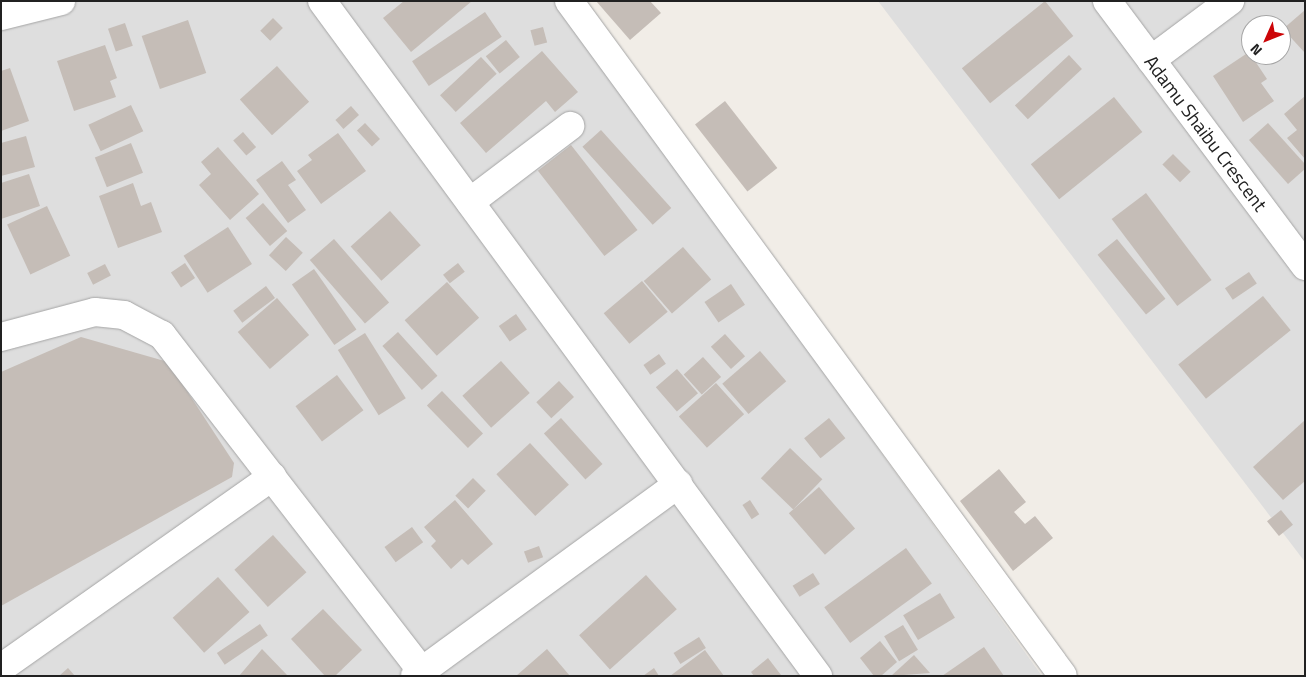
<!DOCTYPE html>
<html>
<head>
<meta charset="utf-8">
<style>
  body { margin:0 }
  #map { position:relative; width:1306px; height:677px; overflow:hidden; background:#f1ede7; font-family:"Titillium Web",sans-serif }
  div>[style] { position:absolute }
  .residential>* { inset:0; background:#dedede }
  .building>* { inset:0; background:#c5bdb7; transform-origin:0 0 }
  .roads { filter:drop-shadow(0 0 1px #a5a5a5) drop-shadow(0 0 1px #a5a5a5) }
  .minor>* { height:28px; margin:-14px; padding:0 14px; transform-origin:14px; border-radius:14px; background:#fff }
  span { translate:-50% -50%; white-space:nowrap; text-align:center; line-height:1.15; -webkit-text-stroke:5px #fff; paint-order:stroke }
  .street-label { font-size:19px; color:#212121 }
  .frame { position:absolute; inset:0; border:2px solid #212121; pointer-events:none }
  .north { position:absolute; left:1241px; top:15px; width:50px; height:50px; box-sizing:border-box; background:#fff; border:1px solid #a6a6a6; border-radius:50%; rotate:226deg; font-size:14px; font-weight:700; line-height:20px; text-align:center; color:#212121 }
  .north::after { content:''; display:block; margin:auto; width:18px; height:22px; background:#cc0508; clip-path:polygon(50% 0,100% 100%,50% 72%,0 100%) }
</style>
</head>
<body>
<div id="map">
  <div class="residential">
    <i style="clip-path:polygon(1px 1px,556px 1px,1042px 676px,1px 676px)"></i>
    <i style="clip-path:polygon(evenodd,878px 1px,1305px 1px,1305px 562px,878px 1px,1251px 25px,1281px 25px,1281px 55px,1251px 55px,1251px 25px)"></i>
  </div>
  <div class="building">
    <i style="clip-path:polygon(404px 1px,472px 1px,411px 52px,383px 18px)"></i>
    <i style="clip-path:polygon(596px 1px,650px 1px,661px 13px,630px 40px)"></i>
    <i style="left:1045px;top:1px;width:45px;height:107px;rotate:51deg"></i>
    <i style="clip-path:polygon(1305px 10px,1305px 53px,1283px 29px)"></i>
    <i style="left:485px;top:12px;width:30px;height:88px;rotate:56deg"></i>
    <i style="left:273px;top:18px;width:14px;height:18px;rotate:45deg"></i>
    <i style="left:188px;top:20px;width:56px;height:49px;rotate:71deg"></i>
    <i style="left:125px;top:23px;width:24px;height:18px;rotate:71deg"></i>
    <i style="left:543px;top:27px;width:16px;height:13px;rotate:75deg"></i>
    <i style="left:506px;top:40px;width:22px;height:26px;rotate:51deg"></i>
    <i style="clip-path:polygon(105px 45px,117px 78px,110px 81px,116px 97px,74px 111px,57px 61px)"></i>
    <i style="clip-path:polygon(542px 51px,578px 92px,555px 112px,546px 101px,486px 153px,460px 123px)"></i>
    <i style="clip-path:polygon(1249px 52px,1267px 79px,1261px 83px,1274px 101px,1243px 122px,1213px 76px)"></i>
    <i style="left:1069px;top:55px;width:19px;height:74px;rotate:47deg"></i>
    <i style="left:481px;top:57px;width:23px;height:56px;rotate:47deg"></i>
    <i style="left:277px;top:66px;width:48px;height:50px;rotate:48deg"></i>
    <i style="clip-path:polygon(10px 68px,29px 121px,1px 131px,1px 71px)"></i>
    <i style="clip-path:polygon(1305px 96px,1305px 159px,1287px 138px,1297px 130px,1284px 114px)"></i>
    <i style="left:1114px;top:97px;width:45px;height:107px;rotate:51deg"></i>
    <i style="left:725px;top:101px;width:85px;height:38px;rotate:52deg"></i>
    <i style="left:131px;top:105px;width:29px;height:47px;rotate:65deg"></i>
    <i style="left:351px;top:106px;width:12px;height:21px;rotate:48deg"></i>
    <i style="left:365px;top:123px;width:22px;height:11px;rotate:47deg"></i>
    <i style="clip-path:polygon(1268px 123px,1305px 164px,1305px 169px,1288px 184px,1249px 140px)"></i>
    <i style="left:601px;top:130px;width:105px;height:25px;rotate:48deg"></i>
    <i style="left:243px;top:132px;width:20px;height:13px;rotate:49deg"></i>
    <i style="clip-path:polygon(338px 133px,366px 171px,321px 204px,297px 171px,312px 160px,308px 155px)"></i>
    <i style="clip-path:polygon(26px 136px,35px 167px,1px 176px,1px 143px)"></i>
    <i style="left:131px;top:143px;width:32px;height:39px;rotate:68deg"></i>
    <i style="left:571px;top:145px;width:108px;height:42px;rotate:52deg"></i>
    <i style="clip-path:polygon(218px 147px,259px 194px,230px 220px,199px 185px,211px 174px,201px 162px)"></i>
    <i style="left:1173px;top:154px;width:25px;height:15px;rotate:45deg"></i>
    <i style="clip-path:polygon(282px 161px,296px 180px,288px 185px,306px 210px,288px 223px,256px 180px)"></i>
    <i style="clip-path:polygon(29px 174px,40px 206px,1px 219px,1px 183px)"></i>
    <i style="clip-path:polygon(133px 183px,141px 206px,151px 202px,162px 232px,118px 248px,99px 196px)"></i>
    <i style="left:1146px;top:193px;width:109px;height:43px;rotate:53deg"></i>
    <i style="left:263px;top:203px;width:37px;height:23px;rotate:49deg"></i>
    <i style="left:47px;top:206px;width:55px;height:44px;rotate:65deg"></i>
    <i style="left:390px;top:211px;width:46px;height:53px;rotate:48deg"></i>
    <i style="left:228px;top:227px;width:44px;height:53px;rotate:57deg"></i>
    <i style="left:286px;top:237px;width:23px;height:25px;rotate:43deg"></i>
    <i style="left:334px;top:239px;width:84px;height:32px;rotate:49deg"></i>
    <i style="left:1117px;top:239px;width:77px;height:25px;rotate:51deg"></i>
    <i style="left:683px;top:247px;width:43px;height:52px;rotate:49deg"></i>
    <i style="left:185px;top:263px;width:18px;height:17px;rotate:56deg"></i>
    <i style="left:458px;top:263px;width:11px;height:19px;rotate:52deg"></i>
    <i style="left:105px;top:264px;width:13px;height:20px;rotate:63deg"></i>
    <i style="left:314px;top:269px;width:74px;height:27px;rotate:55deg"></i>
    <i style="left:1249px;top:272px;width:14px;height:29px;rotate:56deg"></i>
    <i style="left:642px;top:281px;width:40px;height:50px;rotate:50deg"></i>
    <i style="left:447px;top:282px;width:48px;height:57px;rotate:48deg"></i>
    <i style="left:731px;top:284px;width:25px;height:32px;rotate:56deg"></i>
    <i style="left:266px;top:286px;width:15px;height:41px;rotate:53deg"></i>
    <i style="left:1263px;top:296px;width:44px;height:109px;rotate:51deg"></i>
    <i style="left:277px;top:298px;width:49px;height:52px;rotate:49deg"></i>
    <i style="left:516px;top:314px;width:19px;height:21px;rotate:55deg"></i>
    <i style="left:398px;top:332px;width:59px;height:21px;rotate:48deg"></i>
    <i style="left:365px;top:333px;width:77px;height:32px;rotate:58deg"></i>
    <i style="left:725px;top:334px;width:30px;height:19px;rotate:48deg"></i>
    <i style="clip-path:polygon(81px 337px,168px 362px,234px 463px,232px 477px,1px 606px,1px 372px)"></i>
    <i style="left:760px;top:351px;width:40px;height:50px;rotate:49deg"></i>
    <i style="left:659px;top:354px;width:12px;height:19px;rotate:55deg"></i>
    <i style="left:703px;top:357px;width:27px;height:26px;rotate:48deg"></i>
    <i style="left:501px;top:361px;width:43px;height:52px;rotate:48deg"></i>
    <i style="left:677px;top:369px;width:32px;height:28px;rotate:49deg"></i>
    <i style="left:337px;top:375px;width:44px;height:52px;rotate:53deg"></i>
    <i style="left:559px;top:381px;width:22px;height:31px;rotate:47deg"></i>
    <i style="left:716px;top:383px;width:42px;height:50px;rotate:48deg"></i>
    <i style="left:442px;top:391px;width:59px;height:21px;rotate:46deg"></i>
    <i style="left:561px;top:418px;width:62px;height:23px;rotate:48deg"></i>
    <i style="left:829px;top:418px;width:26px;height:32px;rotate:51deg"></i>
    <i style="clip-path:polygon(1305px 420px,1305px 481px,1283px 500px,1253px 467px)"></i>
    <i style="left:530px;top:443px;width:57px;height:46px;rotate:47deg"></i>
    <i style="left:790px;top:448px;width:45px;height:42px;rotate:44deg"></i>
    <i style="clip-path:polygon(999px 469px,1026px 502px,1014px 512px,1025px 524px,1035px 516px,1053px 538px,1013px 571px,960px 501px)"></i>
    <i style="left:473px;top:478px;width:18px;height:25px;rotate:45deg"></i>
    <i style="left:819px;top:487px;width:55px;height:40px;rotate:49deg"></i>
    <i style="clip-path:polygon(455px 500px,493px 544px,468px 565px,462px 559px,451px 569px,431px 546px,436px 541px,424px 527px)"></i>
    <i style="left:750px;top:500px;width:17px;height:9px;rotate:57deg"></i>
    <i style="left:1281px;top:510px;width:19px;height:18px;rotate:51deg"></i>
    <i style="left:412px;top:527px;width:19px;height:34px;rotate:54deg"></i>
    <i style="left:273px;top:535px;width:50px;height:52px;rotate:48deg"></i>
    <i style="left:539px;top:546px;width:12px;height:16px;rotate:70deg"></i>
    <i style="left:906px;top:548px;width:44px;height:101px;rotate:54deg"></i>
    <i style="left:813px;top:573px;width:13px;height:24px;rotate:58deg"></i>
    <i style="left:646px;top:575px;width:46px;height:90px;rotate:48deg"></i>
    <i style="left:218px;top:577px;width:47px;height:61px;rotate:48deg"></i>
    <i style="left:940px;top:593px;width:29px;height:43px;rotate:59deg"></i>
    <i style="clip-path:polygon(323px 609px,362px 650px,335px 676px,325px 676px,291px 639px)"></i>
    <i style="left:260px;top:624px;width:14px;height:52px;rotate:56deg"></i>
    <i style="left:903px;top:625px;width:29px;height:22px;rotate:59deg"></i>
    <i style="left:699px;top:637px;width:13px;height:30px;rotate:58deg"></i>
    <i style="clip-path:polygon(880px 641px,897px 662px,881px 676px,874px 676px,860px 658px)"></i>
    <i style="clip-path:polygon(984px 647px,1004px 676px,942px 676px)"></i>
    <i style="clip-path:polygon(262px 649px,288px 676px,239px 676px)"></i>
    <i style="clip-path:polygon(547px 649px,570px 676px,516px 676px)"></i>
    <i style="clip-path:polygon(705px 650px,724px 676px,670px 676px)"></i>
    <i style="clip-path:polygon(914px 655px,930px 673px,891px 676px)"></i>
    <i style="clip-path:polygon(768px 658px,781px 675px,754px 676px,751px 672px)"></i>
    <i style="clip-path:polygon(68px 668px,75px 676px,59px 676px)"></i>
    <i style="clip-path:polygon(654px 668px,659px 676px,643px 676px)"></i>
  </div>
  <div class="roads">
    <div class="minor">
      <i style="left:322px;top:1px;width:838px;rotate:53.69deg"></i>
      <i style="left:569px;top:1px;width:836px;rotate:53.8deg"></i>
      <i style="left:1107px;top:1px;width:331px;rotate:53.2deg"></i>
      <i style="left:1px;top:16px;width:62px;rotate:-14deg"></i>
      <i style="left:1151px;top:60px;width:99px;rotate:-36.8deg"></i>
      <i style="left:470px;top:202px;width:126px;rotate:-37.2deg"></i>
      <i style="left:1px;top:337px;width:97px;rotate:-14.9deg"></i>
      <i style="left:95px;top:312px;width:29px;rotate:6deg"></i>
      <i style="left:124px;top:315px;width:43px;rotate:27.8deg"></i>
      <i style="left:162px;top:335px;width:425px;rotate:52.3deg"></i>
      <i style="left:1px;top:668px;width:332px;rotate:-35.2deg"></i>
      <i style="left:415px;top:676px;width:326px;rotate:-36.1deg"></i>
    </div>
  </div>
  <div class="street-label">
    <span style="left:1206px;top:133px;rotate:53deg">Adamu Shaibu Crescent</span>
  </div>
  <div class="frame"></div>
  <div class="north">N</div>
</div>
</body>
</html>
